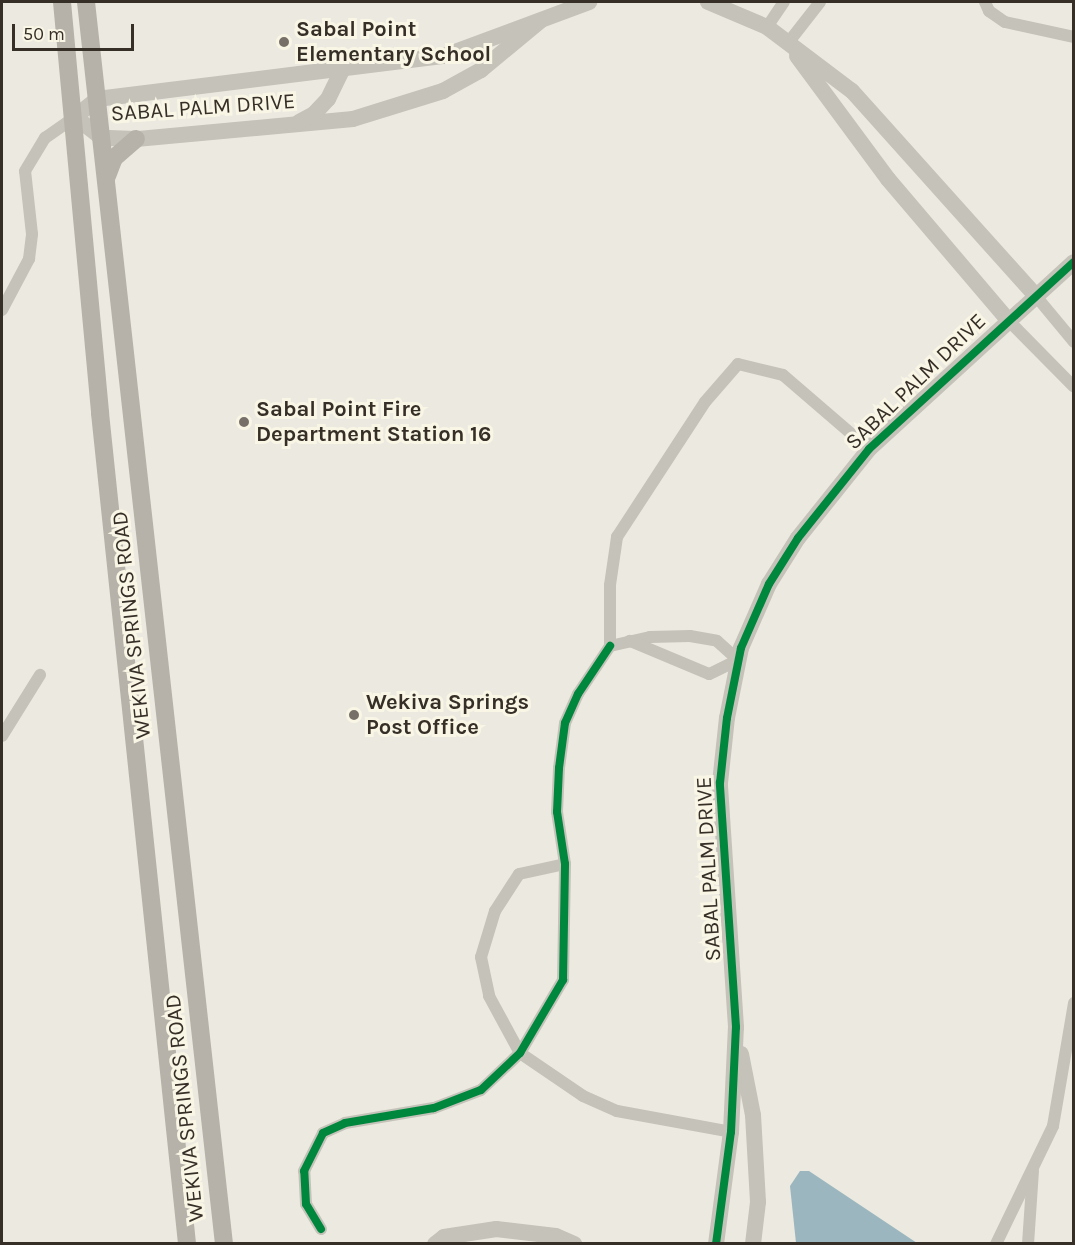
<!DOCTYPE html>
<html>
<head>
<meta charset="utf-8">
<style>
  body { margin:0 }
  #map { position:relative; width:1075px; height:1245px; overflow:hidden; background:#eceae0; font-family:Karla,sans-serif }
  div>[style] { position:absolute }
  .water>* { inset:0; background:#9bb6be }
  .minor>* { height:12px; margin:-6px; padding:0 6px; transform-origin:6px; border-radius:6px; background:#c5c2b9 }
  .tertiary>* { height:16px; margin:-8px; padding:0 8px; transform-origin:8px; border-radius:8px; background:#c5c2b9 }
  .secondary>* { height:18px; margin:-9px; padding:0 9px; transform-origin:9px; border-radius:9px; background:#b6b2a9 }
  .cycleway>* { height:8px; margin:-4px; padding:0 4px; transform-origin:4px; border-radius:4px; background:#00873e }
  .dots>* { width:16px; height:16px; translate:-50% -50%; box-sizing:border-box; border:3px solid #faf6e6; border-radius:50% }
  span { translate:-50% -50%; white-space:nowrap; text-align:center; line-height:1.15; -webkit-text-stroke:6px #faf6e6; paint-order:stroke }
  .poi-label { font-size:22px; color:#362f27; font-weight:700 }
  .left { translate:0 -50%; text-align:left }
  .street-label { font-size:22px; color:#362f27 }
  .frame { position:absolute; inset:0; border:3px solid #362f27; pointer-events:none }
  .scale { position:absolute; left:12px; top:24px; width:122px; height:27px; box-sizing:border-box; border:3px solid #362f27; border-top:0; padding-left:8px; font-size:18px; line-height:21px; white-space:nowrap; color:#362f27; -webkit-text-stroke:4px #faf6e6; paint-order:stroke }
</style>
</head>
<body>
<div id="map">
  <div class="water">
    <i style="clip-path:polygon(800px 1171px,809px 1171px,917px 1243px,796px 1243px,790px 1186px)"></i>
  </div>
  <div class="minor">
    <i style="left:985px;top:2px;width:10px;rotate:66deg"></i>
    <i style="left:989px;top:11px;width:19px;rotate:35deg"></i>
    <i style="left:1005px;top:22px;width:71px;rotate:12.3deg"></i>
    <i style="left:767px;top:27px;width:30px;rotate:-56deg"></i>
    <i style="left:788px;top:43px;width:52px;rotate:-52deg"></i>
    <i style="left:1035px;top:295px;width:61px;rotate:50.3deg"></i>
    <i style="left:2px;top:310px;width:58px;rotate:-62.1deg"></i>
    <i style="left:29px;top:259px;width:25px;rotate:-83deg"></i>
    <i style="left:32px;top:234px;width:63px;rotate:-96.3deg"></i>
    <i style="left:25px;top:171px;width:39px;rotate:-59deg"></i>
    <i style="left:45px;top:138px;width:37px;rotate:-35deg"></i>
    <i style="left:1007px;top:319px;width:95px;rotate:45.4deg"></i>
    <i style="left:610px;top:646px;width:61px;rotate:-90deg"></i>
    <i style="left:610px;top:585px;width:49px;rotate:-81.7deg"></i>
    <i style="left:617px;top:537px;width:161px;rotate:-56.9deg"></i>
    <i style="left:705px;top:402px;width:50px;rotate:-49deg"></i>
    <i style="left:738px;top:364px;width:46px;rotate:13.7deg"></i>
    <i style="left:783px;top:375px;width:113px;rotate:40.7deg"></i>
    <i style="left:610px;top:646px;width:41px;rotate:-12.7deg"></i>
    <i style="left:650px;top:637px;width:40px;rotate:-1.4deg"></i>
    <i style="left:690px;top:636px;width:27px;rotate:10deg"></i>
    <i style="left:717px;top:641px;width:28px;rotate:42deg"></i>
    <i style="left:738px;top:660px;width:32px;rotate:154deg"></i>
    <i style="left:709px;top:674px;width:86px;rotate:-157.3deg"></i>
    <i style="left:2px;top:736px;width:72px;rotate:-58.1deg"></i>
    <i style="left:565px;top:864px;width:47px;rotate:167.7deg"></i>
    <i style="left:519px;top:874px;width:44px;rotate:123deg"></i>
    <i style="left:495px;top:911px;width:48px;rotate:106.9deg"></i>
    <i style="left:481px;top:957px;width:40px;rotate:78deg"></i>
    <i style="left:489px;top:996px;width:65px;rotate:61.5deg"></i>
    <i style="left:520px;top:1053px;width:76px;rotate:34.3deg"></i>
    <i style="left:583px;top:1096px;width:37px;rotate:24deg"></i>
    <i style="left:617px;top:1111px;width:116px;rotate:10.4deg"></i>
    <i style="left:321px;top:1229px;width:29px;rotate:-121deg"></i>
    <i style="left:306px;top:1204px;width:33px;rotate:-93deg"></i>
    <i style="left:304px;top:1171px;width:42px;rotate:-63.4deg"></i>
    <i style="left:323px;top:1133px;width:24px;rotate:-24deg"></i>
    <i style="left:345px;top:1123px;width:90px;rotate:-9.6deg"></i>
    <i style="left:434px;top:1108px;width:50px;rotate:-21deg"></i>
    <i style="left:481px;top:1090px;width:54px;rotate:-43.5deg"></i>
    <i style="left:520px;top:1053px;width:85px;rotate:-59.5deg"></i>
    <i style="left:563px;top:980px;width:116px;rotate:-89deg"></i>
    <i style="left:565px;top:864px;width:53px;rotate:-98.7deg"></i>
    <i style="left:557px;top:812px;width:44px;rotate:-87.4deg"></i>
    <i style="left:559px;top:768px;width:45px;rotate:-82.4deg"></i>
    <i style="left:565px;top:723px;width:32px;rotate:-66deg"></i>
    <i style="left:578px;top:694px;width:58px;rotate:-56.3deg"></i>
    <i style="left:996px;top:1244px;width:131px;rotate:-64.2deg"></i>
    <i style="left:1053px;top:1126px;width:125px;rotate:-80.3deg"></i>
    <i style="left:1028px;top:1244px;width:73px;rotate:-86.1deg"></i>
  </div>
  <div class="tertiary">
    <i style="left:708px;top:2px;width:64px;rotate:23deg"></i>
    <i style="left:767px;top:27px;width:106px;rotate:37deg"></i>
    <i style="left:852px;top:91px;width:274px;rotate:48.1deg"></i>
    <i style="left:540px;top:21px;width:77px;rotate:140.3deg"></i>
    <i style="left:481px;top:70px;width:43px;rotate:151.1deg"></i>
    <i style="left:443px;top:91px;width:94px;rotate:162.7deg"></i>
    <i style="left:353px;top:119px;width:218px;rotate:174.7deg"></i>
    <i style="left:136px;top:139px;width:34px;rotate:-178deg"></i>
    <i style="left:102px;top:138px;width:34px;rotate:-142deg"></i>
    <i style="left:75px;top:117px;width:28px;rotate:-39deg"></i>
    <i style="left:97px;top:99px;width:350px;rotate:-7.1deg"></i>
    <i style="left:444px;top:56px;width:155px;rotate:-20.4deg"></i>
    <i style="left:797px;top:56px;width:153px;rotate:53.5deg"></i>
    <i style="left:888px;top:179px;width:184px;rotate:49.6deg"></i>
    <i style="left:299px;top:122px;width:17px;rotate:-28deg"></i>
    <i style="left:314px;top:114px;width:21px;rotate:-47deg"></i>
    <i style="left:328px;top:99px;width:30px;rotate:-64deg"></i>
    <i style="left:741px;top:1054px;width:62px;rotate:78.9deg"></i>
    <i style="left:753px;top:1115px;width:87px;rotate:86.7deg"></i>
    <i style="left:758px;top:1202px;width:42px;rotate:96.8deg"></i>
    <i style="left:435px;top:1244px;width:11px;rotate:-38deg"></i>
    <i style="left:444px;top:1237px;width:53px;rotate:-8.7deg"></i>
    <i style="left:496px;top:1229px;width:60px;rotate:6.7deg"></i>
    <i style="left:556px;top:1236px;width:20px;rotate:24deg"></i>
    <i style="left:716px;top:1244px;width:113px;rotate:-82.4deg"></i>
    <i style="left:731px;top:1132px;width:105px;rotate:-87.3deg"></i>
    <i style="left:736px;top:1027px;width:245px;rotate:-93.8deg"></i>
    <i style="left:720px;top:783px;width:65px;rotate:-83.9deg"></i>
    <i style="left:727px;top:718px;width:71px;rotate:-78.7deg"></i>
    <i style="left:741px;top:648px;width:70px;rotate:-66.4deg"></i>
    <i style="left:769px;top:584px;width:54px;rotate:-57.8deg"></i>
    <i style="left:798px;top:538px;width:114px;rotate:-51.4deg"></i>
    <i style="left:869px;top:449px;width:277px;rotate:-42.4deg"></i>
  </div>
  <div class="secondary">
    <i style="left:62px;top:2px;width:413px;rotate:84.7deg"></i>
    <i style="left:100px;top:413px;width:836px;rotate:84.02deg"></i>
    <i style="left:86px;top:2px;width:1250px;rotate:83.66deg"></i>
    <i style="left:107px;top:176px;width:19px;rotate:-69deg"></i>
    <i style="left:114px;top:158px;width:29px;rotate:-41deg"></i>
  </div>
  <div class="cycleway">
    <i style="left:321px;top:1229px;width:29px;rotate:-121deg"></i>
    <i style="left:306px;top:1204px;width:33px;rotate:-93deg"></i>
    <i style="left:304px;top:1171px;width:42px;rotate:-63.4deg"></i>
    <i style="left:323px;top:1133px;width:24px;rotate:-24deg"></i>
    <i style="left:345px;top:1123px;width:90px;rotate:-9.6deg"></i>
    <i style="left:434px;top:1108px;width:50px;rotate:-21deg"></i>
    <i style="left:481px;top:1090px;width:54px;rotate:-43.5deg"></i>
    <i style="left:520px;top:1053px;width:85px;rotate:-59.5deg"></i>
    <i style="left:563px;top:980px;width:116px;rotate:-89deg"></i>
    <i style="left:565px;top:864px;width:53px;rotate:-98.7deg"></i>
    <i style="left:557px;top:812px;width:44px;rotate:-87.4deg"></i>
    <i style="left:559px;top:768px;width:45px;rotate:-82.4deg"></i>
    <i style="left:565px;top:723px;width:32px;rotate:-66deg"></i>
    <i style="left:578px;top:694px;width:58px;rotate:-56.3deg"></i>
    <i style="left:716px;top:1244px;width:113px;rotate:-82.4deg"></i>
    <i style="left:731px;top:1132px;width:105px;rotate:-87.3deg"></i>
    <i style="left:736px;top:1027px;width:245px;rotate:-93.8deg"></i>
    <i style="left:720px;top:783px;width:65px;rotate:-83.9deg"></i>
    <i style="left:727px;top:718px;width:71px;rotate:-78.7deg"></i>
    <i style="left:741px;top:648px;width:70px;rotate:-66.4deg"></i>
    <i style="left:769px;top:584px;width:54px;rotate:-57.8deg"></i>
    <i style="left:798px;top:538px;width:114px;rotate:-51.4deg"></i>
    <i style="left:869px;top:449px;width:277px;rotate:-42.4deg"></i>
  </div>
  <div class="dots">
    <i style="left:284px;top:42px;background:#767068"></i>
    <i style="left:244px;top:422px;background:#767068"></i>
    <i style="left:354px;top:715px;background:#767068"></i>
  </div>
  <div class="poi-label">
    <span class="left" style="left:296px;top:42px">Sabal Point<br>Elementary School</span>
    <span class="left" style="left:256px;top:422px">Sabal Point Fire<br>Department Station 16</span>
    <span class="left" style="left:366px;top:715px">Wekiva Springs<br>Post Office</span>
  </div>
  <div class="street-label">
    <span style="left:203px;top:108px;rotate:-4deg">SABAL PALM DRIVE</span>
    <span style="left:916px;top:382px;rotate:-44deg">SABAL PALM DRIVE</span>
    <span style="left:132px;top:625px;rotate:-96deg">WEKIVA SPRINGS ROAD</span>
    <span style="left:709px;top:869px;rotate:-93deg">SABAL PALM DRIVE</span>
    <span style="left:185px;top:1108px;rotate:-96deg">WEKIVA SPRINGS ROAD</span>
  </div>
  <div class="frame"></div>
  <div class="scale">50 m</div>
</div>
</body>
</html>
